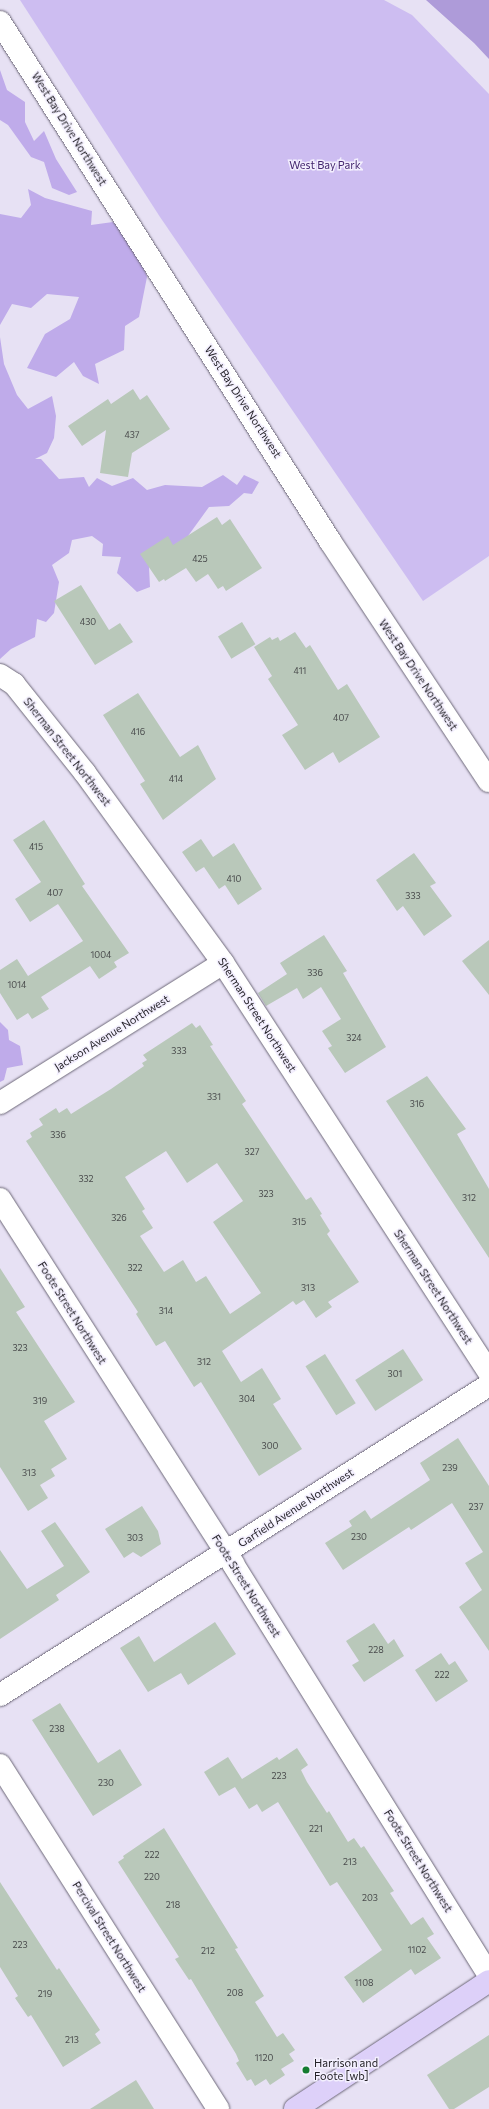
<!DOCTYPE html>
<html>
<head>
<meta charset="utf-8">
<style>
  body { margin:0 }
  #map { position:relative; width:489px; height:2109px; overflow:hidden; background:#e7e1f4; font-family:Commissioner,sans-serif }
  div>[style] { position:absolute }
  .green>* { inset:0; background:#cdbdf1 }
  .forest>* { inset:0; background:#bfabea }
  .water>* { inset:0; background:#ae9bd9 }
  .building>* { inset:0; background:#b9c8ba; transform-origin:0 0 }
  .roads { filter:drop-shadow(0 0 1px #6d6878) drop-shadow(0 0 1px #6d6878) }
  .minor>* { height:22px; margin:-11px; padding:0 11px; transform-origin:11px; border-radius:11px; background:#fff }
  .major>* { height:22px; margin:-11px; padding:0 11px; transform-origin:11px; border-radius:11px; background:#ddd0f9 }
  .dots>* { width:11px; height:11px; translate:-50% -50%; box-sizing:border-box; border:2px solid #f3effe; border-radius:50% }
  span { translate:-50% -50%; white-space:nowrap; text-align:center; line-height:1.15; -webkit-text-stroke:3px #f3effe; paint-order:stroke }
  .number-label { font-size:9px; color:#4a4c4d }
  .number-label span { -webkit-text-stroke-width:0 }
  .street-label { font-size:11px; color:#252329 }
  .park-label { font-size:11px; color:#44266f }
  .poi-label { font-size:11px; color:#252329 }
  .left { translate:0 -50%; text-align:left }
</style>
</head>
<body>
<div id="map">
  <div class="green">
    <i style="clip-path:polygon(20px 0,384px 0,412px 15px,489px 94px,489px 556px,423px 601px,160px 217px)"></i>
  </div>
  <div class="forest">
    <i style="clip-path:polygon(0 70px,7px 90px,25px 102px,25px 122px,34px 141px,44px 131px,56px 159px,77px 192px,69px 195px,52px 188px,44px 162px,31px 157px,8px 125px,0 120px)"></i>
    <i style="clip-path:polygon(28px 189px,45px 198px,92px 211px,91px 225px,113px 222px,137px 249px,147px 277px,139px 317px,125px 326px,124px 350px,95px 364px,99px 384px,83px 376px,74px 362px,56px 377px,27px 368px,45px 334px,70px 319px,79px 297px,47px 294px,31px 308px,12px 304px,0 325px,0 214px,21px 218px,31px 205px)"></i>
    <i style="clip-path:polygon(0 337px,4px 364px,17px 395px,28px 409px,52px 396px,56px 416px,54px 438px,47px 453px,35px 459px,41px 459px,59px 479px,84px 477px,89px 487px,97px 478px,112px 486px,133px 478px,147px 490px,165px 485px,202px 487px,223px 475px,237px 485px,244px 475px,259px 482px,252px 494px,244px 493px,229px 506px,209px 507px,180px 547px,149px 567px,150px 587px,137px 592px,117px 573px,121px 557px,102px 556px,103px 544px,92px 536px,72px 540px,69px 553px,52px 565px,59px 582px,54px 613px,46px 622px,37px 619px,35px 637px,11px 649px,0 659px)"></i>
    <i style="clip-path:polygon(0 1022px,8px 1030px,9px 1040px,20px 1046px,23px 1065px,7px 1068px,4px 1080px,0 1082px)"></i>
  </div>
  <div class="water">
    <i style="clip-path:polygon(426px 0,489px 0,489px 59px,474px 43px)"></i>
  </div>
  <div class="building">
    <i style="clip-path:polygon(133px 389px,140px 400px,147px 395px,170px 429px,132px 453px,128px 477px,100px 473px,106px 430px,82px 446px,68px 426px,108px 399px,111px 404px)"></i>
    <i style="clip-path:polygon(217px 517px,222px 525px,230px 519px,262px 568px,226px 591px,223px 586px,218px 589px,208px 574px,196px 582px,186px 568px,165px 581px,164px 579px,159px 582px,140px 554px,168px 536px,173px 545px)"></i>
    <i style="clip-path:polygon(81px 585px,109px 630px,120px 623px,133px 642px,95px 665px,54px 601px)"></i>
    <i style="left:242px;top:622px;width:26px;height:28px;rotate:59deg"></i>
    <i style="clip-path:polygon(295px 632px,306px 648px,310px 645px,338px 690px,347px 684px,380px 737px,339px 763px,333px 752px,305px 770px,282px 735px,298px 725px,268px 679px,272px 676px,254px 647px,270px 637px,272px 640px,278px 637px,280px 641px)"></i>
    <i style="clip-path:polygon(138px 693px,180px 757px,198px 745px,216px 779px,163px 820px,140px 784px,145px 781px,103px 715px)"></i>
    <i style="clip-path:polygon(44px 820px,85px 884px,82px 886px,129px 953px,114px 962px,117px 967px,99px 979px,90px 966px,41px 997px,49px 1009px,32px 1019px,28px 1013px,17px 1020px,0 993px,0 970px,17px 959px,28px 976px,83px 941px,58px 904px,30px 922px,15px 899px,41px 882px,13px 840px)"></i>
    <i style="clip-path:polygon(201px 839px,213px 857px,234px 843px,262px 889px,238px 905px,225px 885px,219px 889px,204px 867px,196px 872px,182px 852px)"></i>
    <i style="clip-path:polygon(414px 853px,436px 883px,430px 886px,452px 916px,424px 936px,403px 906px,397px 911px,376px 880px)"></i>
    <i style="clip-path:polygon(324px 935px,347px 971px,343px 973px,386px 1047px,345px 1073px,328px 1048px,332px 1046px,322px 1031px,341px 1019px,321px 987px,303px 999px,297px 988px,266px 1006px,258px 993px,287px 974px,280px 963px)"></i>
    <i style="clip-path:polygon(489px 940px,489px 995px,462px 961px)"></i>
    <i style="clip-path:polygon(evenodd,192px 1023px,196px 1028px,200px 1025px,213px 1045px,210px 1046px,246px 1101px,242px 1104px,306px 1200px,311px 1197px,322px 1214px,320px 1215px,330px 1231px,327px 1234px,359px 1282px,328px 1302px,332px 1307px,316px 1318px,304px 1300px,296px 1305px,293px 1301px,222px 1351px,241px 1382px,262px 1368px,281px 1399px,273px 1404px,302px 1449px,259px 1476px,201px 1382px,194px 1387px,165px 1341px,156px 1346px,136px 1314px,138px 1312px,26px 1141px,32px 1137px,30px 1133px,43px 1125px,39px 1119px,56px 1108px,59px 1113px,67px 1108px,71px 1114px,111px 1089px,144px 1066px,142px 1063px,147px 1060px,143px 1055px,192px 1023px,166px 1151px,187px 1183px,217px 1163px,243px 1201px,213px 1222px,261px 1293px,230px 1314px,206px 1276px,196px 1282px,183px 1260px,164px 1272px,140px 1236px,153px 1228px,142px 1211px,145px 1209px,125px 1177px,166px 1151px)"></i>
    <i style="clip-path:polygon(427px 1076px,466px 1129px,457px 1134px,489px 1189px,489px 1258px,386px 1101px)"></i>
    <i style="clip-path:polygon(0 1268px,25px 1307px,16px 1312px,75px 1402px,44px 1421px,67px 1459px,51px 1469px,55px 1476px,40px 1485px,48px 1498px,28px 1511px,0 1467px)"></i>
    <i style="left:403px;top:1349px;width:37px;height:57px;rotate:57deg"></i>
    <i style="left:325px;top:1354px;width:58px;height:23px;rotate:58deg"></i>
    <i style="clip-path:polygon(458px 1438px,489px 1486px,489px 1651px,459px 1607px,482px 1590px,465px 1563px,483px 1552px,452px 1503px,411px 1530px,409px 1527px,343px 1570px,325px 1543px,352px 1526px,349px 1521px,365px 1510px,371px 1519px,430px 1480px,420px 1463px)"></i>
    <i style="clip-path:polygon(142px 1506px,158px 1531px,161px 1544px,141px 1557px,133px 1552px,124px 1558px,105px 1529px)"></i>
    <i style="clip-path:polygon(55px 1522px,90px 1572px,56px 1595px,59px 1600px,0 1639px,0 1550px,27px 1589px,64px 1566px,41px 1531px)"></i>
    <i style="clip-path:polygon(215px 1622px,236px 1654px,188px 1685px,181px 1673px,148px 1692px,120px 1648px,139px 1636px,154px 1662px)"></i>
    <i style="clip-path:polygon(374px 1623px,388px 1644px,394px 1639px,404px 1656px,364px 1682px,352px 1665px,359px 1661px,346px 1641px)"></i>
    <i style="clip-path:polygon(441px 1653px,449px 1665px,455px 1661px,468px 1681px,436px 1702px,415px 1670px)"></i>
    <i style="clip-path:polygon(60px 1703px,98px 1763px,120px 1749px,142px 1785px,93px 1816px,32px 1720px)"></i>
    <i style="clip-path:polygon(297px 1748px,308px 1765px,301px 1770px,307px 1782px,327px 1813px,329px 1811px,348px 1842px,354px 1838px,361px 1848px,364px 1846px,394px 1891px,390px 1893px,411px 1925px,423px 1917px,434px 1934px,427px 1938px,441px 1958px,415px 1975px,411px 1969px,363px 2003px,344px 1977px,382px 1950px,337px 1882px,330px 1886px,278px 1802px,262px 1812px,257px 1804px,249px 1809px,235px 1787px,219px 1796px,204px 1772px,228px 1757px,242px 1779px,277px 1757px,279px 1760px)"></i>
    <i style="clip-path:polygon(164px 1828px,238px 1948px,235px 1949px,264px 1996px,255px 2002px,277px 2037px,283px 2033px,295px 2050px,289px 2054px,294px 2061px,281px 2069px,285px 2075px,270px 2085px,266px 2079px,255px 2086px,251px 2079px,247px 2081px,236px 2063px,239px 2061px,236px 2054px,191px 1979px,189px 1980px,175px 1959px,179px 1957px,118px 1862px,124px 1858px,123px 1856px)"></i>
    <i style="clip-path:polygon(0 1882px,57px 1970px,59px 1968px,100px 2030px,95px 2034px,101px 2043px,63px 2067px,31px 2015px,28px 2017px,15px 1998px,18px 1996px,0 1967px)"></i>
    <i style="clip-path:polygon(489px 2035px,489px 2087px,454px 2109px,449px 2109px,427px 2075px)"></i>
    <i style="clip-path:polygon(136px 2080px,154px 2109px,90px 2109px)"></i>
  </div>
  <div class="roads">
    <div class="minor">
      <i style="left:0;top:22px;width:615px;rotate:57.55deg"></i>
      <i style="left:330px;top:541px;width:288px;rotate:56.5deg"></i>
      <i style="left:0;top:675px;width:17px;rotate:33deg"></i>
      <i style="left:14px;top:684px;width:114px;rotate:51.4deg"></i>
      <i style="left:85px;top:773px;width:235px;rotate:54deg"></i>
      <i style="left:223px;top:963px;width:489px;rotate:57deg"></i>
      <i style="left:0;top:1103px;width:263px;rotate:-32.1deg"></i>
      <i style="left:0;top:1199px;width:433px;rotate:57.4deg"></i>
      <i style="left:233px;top:1564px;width:485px;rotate:58.1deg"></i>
      <i style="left:0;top:1695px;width:579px;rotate:-32.37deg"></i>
      <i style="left:0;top:1765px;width:407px;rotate:57.6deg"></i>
    </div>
    <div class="major">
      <i style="left:295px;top:2109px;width:232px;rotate:-33.4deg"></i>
    </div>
  </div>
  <div class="dots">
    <i style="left:306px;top:2070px;background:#157c30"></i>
  </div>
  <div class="number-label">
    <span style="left:132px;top:435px">437</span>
    <span style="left:200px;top:559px">425</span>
    <span style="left:88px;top:622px">430</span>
    <span style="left:300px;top:671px">411</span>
    <span style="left:341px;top:718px">407</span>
    <span style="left:138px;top:732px">416</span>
    <span style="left:176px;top:779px">414</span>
    <span style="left:36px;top:847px">415</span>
    <span style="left:234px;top:879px">410</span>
    <span style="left:55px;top:893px">407</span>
    <span style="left:413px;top:896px">333</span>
    <span style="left:101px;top:955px">1004</span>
    <span style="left:315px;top:973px">336</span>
    <span style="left:17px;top:985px">1014</span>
    <span style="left:354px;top:1038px">324</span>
    <span style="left:179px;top:1051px">333</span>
    <span style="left:214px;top:1097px">331</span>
    <span style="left:417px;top:1104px">316</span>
    <span style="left:58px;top:1135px">336</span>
    <span style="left:252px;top:1152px">327</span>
    <span style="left:86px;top:1179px">332</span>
    <span style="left:266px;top:1194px">323</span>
    <span style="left:469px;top:1198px">312</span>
    <span style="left:119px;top:1218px">326</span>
    <span style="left:299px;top:1222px">315</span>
    <span style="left:135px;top:1268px">322</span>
    <span style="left:308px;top:1288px">313</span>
    <span style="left:166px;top:1311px">314</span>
    <span style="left:20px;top:1348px">323</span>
    <span style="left:204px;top:1362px">312</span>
    <span style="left:395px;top:1374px">301</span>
    <span style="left:247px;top:1399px">304</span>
    <span style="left:40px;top:1401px">319</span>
    <span style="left:270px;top:1446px">300</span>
    <span style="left:450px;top:1468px">239</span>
    <span style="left:29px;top:1473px">313</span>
    <span style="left:476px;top:1507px">237</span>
    <span style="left:359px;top:1537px">230</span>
    <span style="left:135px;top:1538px">303</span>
    <span style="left:376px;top:1650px">228</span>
    <span style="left:442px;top:1675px">222</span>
    <span style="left:57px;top:1729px">238</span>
    <span style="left:279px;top:1776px">223</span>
    <span style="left:106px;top:1783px">230</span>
    <span style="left:316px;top:1829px">221</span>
    <span style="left:152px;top:1855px">222</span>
    <span style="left:350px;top:1862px">213</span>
    <span style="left:152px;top:1877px">220</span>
    <span style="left:370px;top:1898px">203</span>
    <span style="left:173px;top:1905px">218</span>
    <span style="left:20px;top:1945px">223</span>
    <span style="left:417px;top:1950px">1102</span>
    <span style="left:208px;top:1951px">212</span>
    <span style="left:364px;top:1983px">1108</span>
    <span style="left:235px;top:1993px">208</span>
    <span style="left:45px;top:1994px">219</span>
    <span style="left:72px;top:2040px">213</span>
    <span style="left:264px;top:2058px">1120</span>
  </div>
  <div class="street-label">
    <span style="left:69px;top:129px;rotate:58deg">West Bay Drive Northwest</span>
    <span style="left:243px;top:402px;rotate:57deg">West Bay Drive Northwest</span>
    <span style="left:418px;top:675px;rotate:56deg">West Bay Drive Northwest</span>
    <span style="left:67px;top:752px;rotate:52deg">Sherman Street Northwest</span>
    <span style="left:257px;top:1015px;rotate:57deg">Sherman Street Northwest</span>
    <span style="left:112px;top:1033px;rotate:-32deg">Jackson Avenue Northwest</span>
    <span style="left:433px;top:1287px;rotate:57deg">Sherman Street Northwest</span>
    <span style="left:72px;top:1313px;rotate:58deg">Foote Street Northwest</span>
    <span style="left:296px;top:1508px;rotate:-33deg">Garfield Avenue Northwest</span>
    <span style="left:246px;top:1586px;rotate:58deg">Foote Street Northwest</span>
    <span style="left:418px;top:1861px;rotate:58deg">Foote Street Northwest</span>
    <span style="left:109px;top:1937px;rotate:58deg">Percival Street Northwest</span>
  </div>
  <div class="park-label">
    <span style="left:325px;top:165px">West Bay Park</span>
  </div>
  <div class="poi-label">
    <span class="left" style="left:314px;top:2070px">Harrison and<br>Foote [wb]</span>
  </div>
</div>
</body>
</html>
